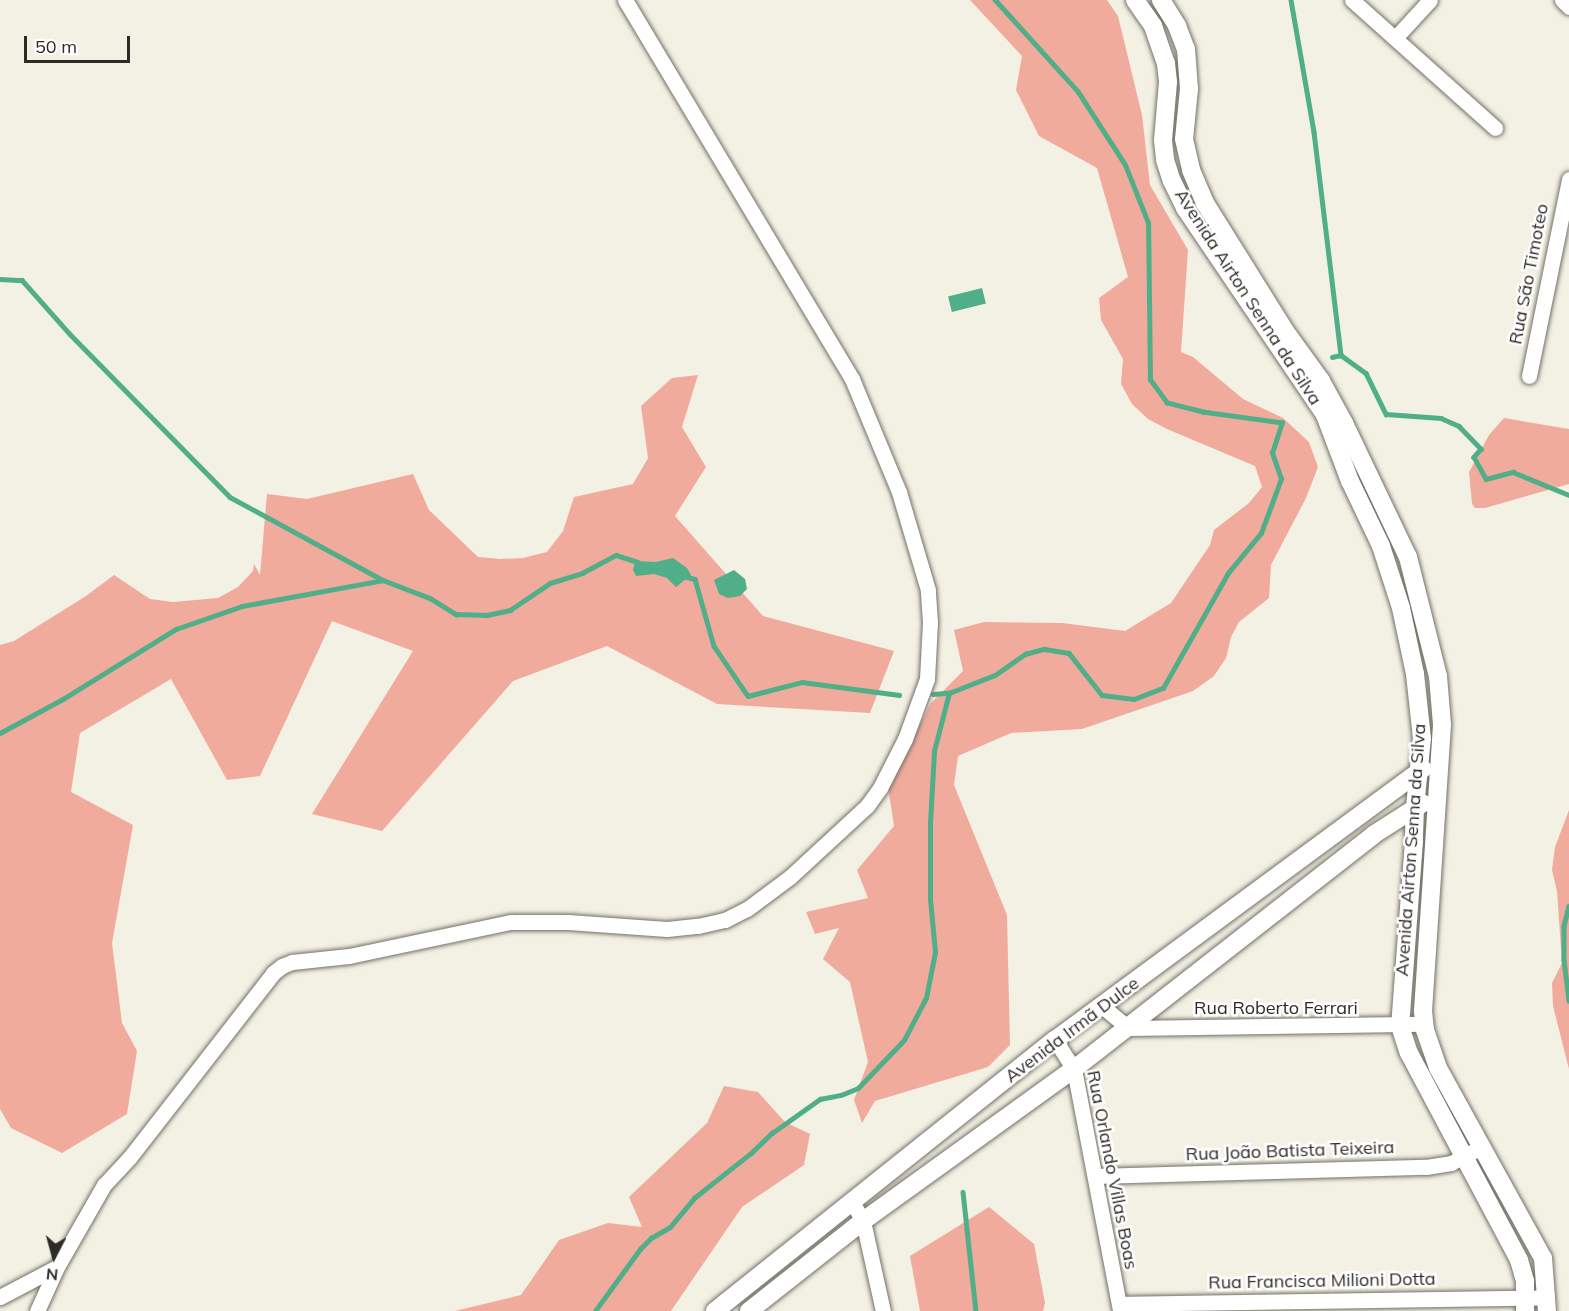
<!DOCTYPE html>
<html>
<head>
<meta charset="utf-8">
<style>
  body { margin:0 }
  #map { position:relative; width:1569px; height:1311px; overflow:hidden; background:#f3f0e4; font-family:Mulish,sans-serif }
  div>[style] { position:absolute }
  .green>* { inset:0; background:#f1ab9d }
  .water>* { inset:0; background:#50ae88; transform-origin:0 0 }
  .stream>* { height:4.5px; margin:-2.25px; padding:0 2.25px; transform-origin:2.25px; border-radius:2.25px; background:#50ae88 }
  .roads { filter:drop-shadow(0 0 2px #737166) drop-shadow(0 0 2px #737166) }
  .minor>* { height:15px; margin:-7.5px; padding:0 7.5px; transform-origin:7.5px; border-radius:7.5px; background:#fff }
  .tertiary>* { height:18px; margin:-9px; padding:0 9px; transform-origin:9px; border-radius:9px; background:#fff }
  span { translate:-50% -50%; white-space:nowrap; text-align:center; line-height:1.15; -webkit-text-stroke:5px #fff; paint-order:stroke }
  .street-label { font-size:18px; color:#2c2b27 }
  .north { position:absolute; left:24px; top:1227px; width:60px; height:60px; -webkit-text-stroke:4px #fff; paint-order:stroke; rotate:186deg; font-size:16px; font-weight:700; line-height:24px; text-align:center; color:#2c2b27 }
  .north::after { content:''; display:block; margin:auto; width:21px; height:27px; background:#2c2b27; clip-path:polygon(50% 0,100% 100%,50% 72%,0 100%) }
  .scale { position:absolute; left:24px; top:36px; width:106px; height:27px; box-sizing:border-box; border:3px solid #2c2b27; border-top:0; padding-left:8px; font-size:18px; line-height:21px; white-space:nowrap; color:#2c2b27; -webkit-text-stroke:4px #fff; paint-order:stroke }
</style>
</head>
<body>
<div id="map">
  <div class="green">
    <i style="clip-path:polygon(970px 0,1107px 0,1118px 16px,1142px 115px,1150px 185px,1188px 250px,1181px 352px,1193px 357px,1243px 399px,1283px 418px,1309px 442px,1318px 467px,1306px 498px,1271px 565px,1269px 598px,1239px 622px,1231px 637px,1226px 658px,1214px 676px,1193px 691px,1082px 729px,1011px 733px,958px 756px,954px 785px,1007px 915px,1010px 1045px,988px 1067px,875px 1101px,862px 1123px,854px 1100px,868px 1062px,850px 982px,823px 959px,839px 928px,815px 934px,806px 912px,868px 898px,857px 870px,894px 826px,888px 787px,931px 703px,963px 671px,954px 630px,984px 622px,1062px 623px,1125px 631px,1171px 603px,1210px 545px,1214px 530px,1249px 503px,1262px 487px,1255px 466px,1167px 429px,1148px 419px,1132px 404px,1121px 384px,1123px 359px,1101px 320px,1099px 298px,1128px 277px,1097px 168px,1039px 136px,1016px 90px,1022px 56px)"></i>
    <i style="clip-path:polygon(698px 375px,682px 427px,706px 467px,675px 516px,763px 616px,894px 651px,870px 713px,717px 704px,607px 646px,513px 681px,382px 831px,312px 814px,413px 651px,332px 621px,260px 776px,227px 780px,171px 679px,80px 733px,71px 792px,133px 825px,112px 943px,122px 1023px,137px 1051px,127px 1114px,62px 1153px,11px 1128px,0 1109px,0 645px,14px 641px,86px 596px,114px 575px,150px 599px,173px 602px,218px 598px,238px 587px,253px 571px,254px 564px,260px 575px,267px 494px,307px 499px,413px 474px,429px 510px,478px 557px,500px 559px,523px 558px,547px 552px,563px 531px,574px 497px,633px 484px,648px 458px,641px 406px,672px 378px)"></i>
    <i style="clip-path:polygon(1504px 418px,1569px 429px,1569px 484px,1485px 508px,1475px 508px,1472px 504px,1469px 472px,1489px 435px)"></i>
    <i style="clip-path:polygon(1569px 810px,1569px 1069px,1553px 1006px,1552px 983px,1562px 963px,1557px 891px,1552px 870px,1555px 847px)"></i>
    <i style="clip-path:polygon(724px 1086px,758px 1092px,785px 1122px,810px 1134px,804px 1165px,742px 1207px,671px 1311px,455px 1311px,521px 1295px,559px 1240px,608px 1223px,642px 1227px,629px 1197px,707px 1123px)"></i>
    <i style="clip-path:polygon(989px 1207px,1034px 1244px,1045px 1303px,1043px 1311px,920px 1311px,910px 1256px)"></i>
  </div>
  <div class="water">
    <i style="left:982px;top:288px;width:16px;height:35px;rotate:76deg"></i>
    <i style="clip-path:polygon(673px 558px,687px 568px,691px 575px,676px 587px,667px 578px,654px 574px,636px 576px,633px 570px,635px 561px,656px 562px)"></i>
    <i style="clip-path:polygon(734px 570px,745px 579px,747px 589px,740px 596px,728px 598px,719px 594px,714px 580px)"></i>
  </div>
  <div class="stream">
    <i style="left:1291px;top:0;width:134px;rotate:80.1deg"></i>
    <i style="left:1314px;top:132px;width:225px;rotate:83.1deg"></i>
    <i style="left:0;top:279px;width:22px;rotate:3deg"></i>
    <i style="left:22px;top:280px;width:72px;rotate:48.4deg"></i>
    <i style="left:70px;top:334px;width:228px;rotate:45.5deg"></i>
    <i style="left:230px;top:497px;width:174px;rotate:28.5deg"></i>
    <i style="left:1332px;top:357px;width:9px;rotate:-13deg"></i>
    <i style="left:1341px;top:355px;width:31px;rotate:36deg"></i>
    <i style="left:1366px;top:373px;width:46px;rotate:64deg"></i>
    <i style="left:1386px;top:414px;width:55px;rotate:4.2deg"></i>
    <i style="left:1441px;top:418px;width:20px;rotate:24deg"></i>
    <i style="left:1459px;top:426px;width:32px;rotate:46deg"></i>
    <i style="left:1481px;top:449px;width:11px;rotate:131deg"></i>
    <i style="left:1474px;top:457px;width:25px;rotate:61deg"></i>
    <i style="left:1486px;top:479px;width:28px;rotate:-15deg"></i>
    <i style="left:1513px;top:472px;width:61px;rotate:22.3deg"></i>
    <i style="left:683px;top:576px;width:12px;rotate:14deg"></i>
    <i style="left:695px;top:579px;width:70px;rotate:74.2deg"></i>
    <i style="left:714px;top:646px;width:60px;rotate:55.8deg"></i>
    <i style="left:748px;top:696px;width:56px;rotate:-14.5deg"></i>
    <i style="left:802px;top:682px;width:98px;rotate:7.6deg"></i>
    <i style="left:933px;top:694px;width:16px;rotate:-4deg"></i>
    <i style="left:949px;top:693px;width:49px;rotate:-21.4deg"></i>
    <i style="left:995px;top:675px;width:37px;rotate:-35deg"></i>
    <i style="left:1025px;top:654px;width:20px;rotate:-15deg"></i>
    <i style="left:1044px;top:649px;width:25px;rotate:9deg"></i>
    <i style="left:1069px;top:653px;width:53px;rotate:51.8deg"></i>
    <i style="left:1102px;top:695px;width:32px;rotate:7deg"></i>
    <i style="left:1134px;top:699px;width:31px;rotate:-21deg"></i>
    <i style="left:1163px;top:688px;width:132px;rotate:-60.5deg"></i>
    <i style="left:1228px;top:573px;width:52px;rotate:-50.5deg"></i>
    <i style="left:1261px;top:533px;width:58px;rotate:-69.7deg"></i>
    <i style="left:1281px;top:479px;width:28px;rotate:-109deg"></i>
    <i style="left:1272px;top:453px;width:32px;rotate:-72deg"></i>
    <i style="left:1282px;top:423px;width:80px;rotate:-172.1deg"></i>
    <i style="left:1203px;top:412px;width:37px;rotate:-166deg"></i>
    <i style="left:1167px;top:403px;width:29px;rotate:-126deg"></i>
    <i style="left:1150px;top:380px;width:157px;rotate:-90.7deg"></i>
    <i style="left:1148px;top:223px;width:62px;rotate:-111.6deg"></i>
    <i style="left:1125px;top:165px;width:87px;rotate:-122.8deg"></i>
    <i style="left:1078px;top:92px;width:124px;rotate:-132.1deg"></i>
    <i style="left:0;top:733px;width:72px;rotate:-28.4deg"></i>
    <i style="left:63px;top:699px;width:133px;rotate:-31.8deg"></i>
    <i style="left:176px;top:629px;width:70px;rotate:-19.2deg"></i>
    <i style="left:242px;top:606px;width:143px;rotate:-10.4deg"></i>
    <i style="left:383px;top:580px;width:50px;rotate:21deg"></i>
    <i style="left:430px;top:598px;width:31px;rotate:32deg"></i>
    <i style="left:456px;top:614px;width:31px;rotate:2deg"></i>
    <i style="left:487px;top:615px;width:24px;rotate:-12deg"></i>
    <i style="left:510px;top:610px;width:48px;rotate:-34deg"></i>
    <i style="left:550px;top:583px;width:34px;rotate:-17deg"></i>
    <i style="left:582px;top:573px;width:38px;rotate:-28deg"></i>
    <i style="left:616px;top:555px;width:23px;rotate:18deg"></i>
    <i style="left:1569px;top:906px;width:21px;rotate:104deg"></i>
    <i style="left:1564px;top:926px;width:34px;rotate:90deg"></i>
    <i style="left:1564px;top:960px;width:41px;rotate:83deg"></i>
    <i style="left:963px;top:1192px;width:120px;rotate:83.8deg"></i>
    <i style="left:595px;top:1311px;width:77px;rotate:-54deg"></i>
    <i style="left:640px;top:1249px;width:16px;rotate:-45deg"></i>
    <i style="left:651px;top:1238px;width:22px;rotate:-30deg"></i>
    <i style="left:670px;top:1227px;width:38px;rotate:-50deg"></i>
    <i style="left:694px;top:1198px;width:73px;rotate:-38.3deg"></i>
    <i style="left:751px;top:1153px;width:29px;rotate:-44deg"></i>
    <i style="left:772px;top:1133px;width:59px;rotate:-35.3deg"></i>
    <i style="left:820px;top:1099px;width:21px;rotate:-11deg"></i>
    <i style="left:841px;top:1095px;width:18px;rotate:-22deg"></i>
    <i style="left:858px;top:1088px;width:66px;rotate:-46.2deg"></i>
    <i style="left:904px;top:1040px;width:47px;rotate:-62.4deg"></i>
    <i style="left:926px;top:998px;width:47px;rotate:-78.9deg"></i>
    <i style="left:935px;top:952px;width:53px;rotate:-95.4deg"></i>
    <i style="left:930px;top:899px;width:76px;rotate:-90deg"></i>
    <i style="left:930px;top:823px;width:72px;rotate:-86.8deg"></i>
    <i style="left:934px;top:751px;width:60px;rotate:-75.5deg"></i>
  </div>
  <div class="roads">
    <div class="minor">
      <i style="left:1352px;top:0;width:192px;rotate:41.8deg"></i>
      <i style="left:1562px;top:0;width:10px;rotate:45deg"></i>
      <i style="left:1396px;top:37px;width:50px;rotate:-47.4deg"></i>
      <i style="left:1529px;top:376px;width:201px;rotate:-78.5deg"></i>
      <i style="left:1102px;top:1006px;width:34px;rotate:40deg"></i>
      <i style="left:1128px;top:1028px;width:296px;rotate:-0.8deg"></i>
      <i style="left:1055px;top:1040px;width:35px;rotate:57deg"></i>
      <i style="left:1074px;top:1069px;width:246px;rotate:79.2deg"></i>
      <i style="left:1095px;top:1176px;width:331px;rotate:-1.6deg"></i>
      <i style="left:1426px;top:1167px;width:25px;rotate:-9deg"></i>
      <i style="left:1451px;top:1163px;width:26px;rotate:-28deg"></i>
      <i style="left:852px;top:1202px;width:22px;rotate:60deg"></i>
      <i style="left:863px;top:1221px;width:92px;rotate:77.5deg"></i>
      <i style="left:0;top:1297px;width:64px;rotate:-27.8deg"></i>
      <i style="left:1119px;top:1304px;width:428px;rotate:-0.9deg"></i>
      <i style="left:37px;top:1311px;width:48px;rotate:-65.6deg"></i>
      <i style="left:57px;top:1267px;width:95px;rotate:-60.2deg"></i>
      <i style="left:104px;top:1185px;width:38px;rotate:-47deg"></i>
      <i style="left:130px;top:1157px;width:233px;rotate:-52.1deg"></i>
      <i style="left:273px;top:973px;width:11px;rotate:-38deg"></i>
      <i style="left:282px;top:966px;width:11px;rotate:-22deg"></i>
      <i style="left:292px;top:962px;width:57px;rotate:-6deg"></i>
      <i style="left:349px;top:956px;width:166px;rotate:-11.9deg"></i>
      <i style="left:511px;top:922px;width:57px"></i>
      <i style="left:568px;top:922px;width:99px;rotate:4deg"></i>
      <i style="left:667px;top:929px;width:31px;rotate:-6deg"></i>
      <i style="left:698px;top:926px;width:28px;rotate:-13deg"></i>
      <i style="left:725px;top:920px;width:25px;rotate:-27deg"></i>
      <i style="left:747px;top:909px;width:54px;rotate:-36.7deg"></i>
      <i style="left:790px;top:877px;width:105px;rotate:-42.7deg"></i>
      <i style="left:867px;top:806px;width:22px;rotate:-54deg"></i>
      <i style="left:880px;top:788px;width:55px;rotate:-63deg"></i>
      <i style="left:905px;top:739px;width:64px;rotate:-69.9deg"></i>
      <i style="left:927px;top:679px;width:57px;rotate:-87deg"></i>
      <i style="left:930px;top:622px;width:32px;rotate:-94deg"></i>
      <i style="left:928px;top:590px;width:102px;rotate:-106.5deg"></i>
      <i style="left:899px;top:492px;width:122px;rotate:-112.6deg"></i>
      <i style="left:852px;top:379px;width:442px;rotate:-120.9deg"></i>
    </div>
    <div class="tertiary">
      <i style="left:1135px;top:0;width:32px;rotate:55deg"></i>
      <i style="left:1153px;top:26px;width:39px;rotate:71deg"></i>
      <i style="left:1166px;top:63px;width:19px;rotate:84deg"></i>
      <i style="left:1168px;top:82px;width:58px;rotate:94.9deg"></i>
      <i style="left:1163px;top:140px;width:20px;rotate:84deg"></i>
      <i style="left:1165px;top:160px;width:22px;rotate:72deg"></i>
      <i style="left:1172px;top:181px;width:30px;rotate:64deg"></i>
      <i style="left:1185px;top:208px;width:250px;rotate:55.9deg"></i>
      <i style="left:1325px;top:415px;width:71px;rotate:69.3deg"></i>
      <i style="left:1350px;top:481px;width:72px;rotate:64.5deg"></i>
      <i style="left:1381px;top:546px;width:65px;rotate:72.1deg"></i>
      <i style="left:1401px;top:608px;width:67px;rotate:78deg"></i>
      <i style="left:1415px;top:674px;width:64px;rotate:83.8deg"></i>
      <i style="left:1422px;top:738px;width:69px;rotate:95.8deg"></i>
      <i style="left:1415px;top:807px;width:34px;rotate:92deg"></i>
      <i style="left:1414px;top:841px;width:186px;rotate:94.3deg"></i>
      <i style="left:1400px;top:1026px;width:28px;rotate:72deg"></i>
      <i style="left:1409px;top:1053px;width:234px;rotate:62deg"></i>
      <i style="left:1519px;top:1260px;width:22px;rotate:74deg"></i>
      <i style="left:1525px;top:1281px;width:30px;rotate:90deg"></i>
      <i style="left:1161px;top:0;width:31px;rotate:58deg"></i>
      <i style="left:1177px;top:26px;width:25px;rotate:69deg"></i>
      <i style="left:1186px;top:49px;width:40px;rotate:85.7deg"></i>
      <i style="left:1189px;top:89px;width:50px;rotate:95.7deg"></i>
      <i style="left:1184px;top:139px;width:32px;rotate:77deg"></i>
      <i style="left:1191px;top:170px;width:36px;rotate:67deg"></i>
      <i style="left:1205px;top:203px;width:151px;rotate:58deg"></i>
      <i style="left:1285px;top:331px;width:62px;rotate:54.2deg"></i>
      <i style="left:1321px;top:381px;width:48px;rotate:61.3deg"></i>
      <i style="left:1344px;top:423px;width:148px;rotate:64.5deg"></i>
      <i style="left:1408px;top:557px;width:123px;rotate:75.9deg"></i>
      <i style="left:1438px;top:676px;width:49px;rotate:85.3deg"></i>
      <i style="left:1442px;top:725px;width:287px;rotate:93.8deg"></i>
      <i style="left:1423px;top:1011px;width:19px;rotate:84deg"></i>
      <i style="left:1425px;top:1030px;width:40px;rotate:71.1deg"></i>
      <i style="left:1438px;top:1068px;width:217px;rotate:61.1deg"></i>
      <i style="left:1543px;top:1258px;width:53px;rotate:85.7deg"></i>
      <i style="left:715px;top:1311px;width:435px;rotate:-38.6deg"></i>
      <i style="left:1055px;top:1040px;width:457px;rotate:-36.4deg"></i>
      <i style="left:749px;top:1311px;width:145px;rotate:-38.3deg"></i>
      <i style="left:863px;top:1221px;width:260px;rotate:-35.8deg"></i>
      <i style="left:1074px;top:1069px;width:380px;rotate:-38deg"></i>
      <i style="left:1373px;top:835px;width:59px;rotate:-32.6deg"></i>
    </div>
  </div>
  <div class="street-label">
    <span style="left:1529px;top:274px;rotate:-79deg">Rua São Timoteo</span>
    <span style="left:1248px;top:297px;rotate:57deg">Avenida Airton Senna da Silva</span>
    <span style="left:1411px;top:850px;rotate:-86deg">Avenida Airton Senna da Silva</span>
    <span style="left:1276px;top:1008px">Rua Roberto Ferrari</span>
    <span style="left:1072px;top:1030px;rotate:-37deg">Avenida Irmã Dulce</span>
    <span style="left:1290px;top:1151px;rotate:-2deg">Rua João Batista Teixeira</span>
    <span style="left:1112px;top:1170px;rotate:79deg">Rua Orlando Villas Boas</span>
    <span style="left:1322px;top:1281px;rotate:-1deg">Rua Francisca Milioni Dotta</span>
  </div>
  <div class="north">N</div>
  <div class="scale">50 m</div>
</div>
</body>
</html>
